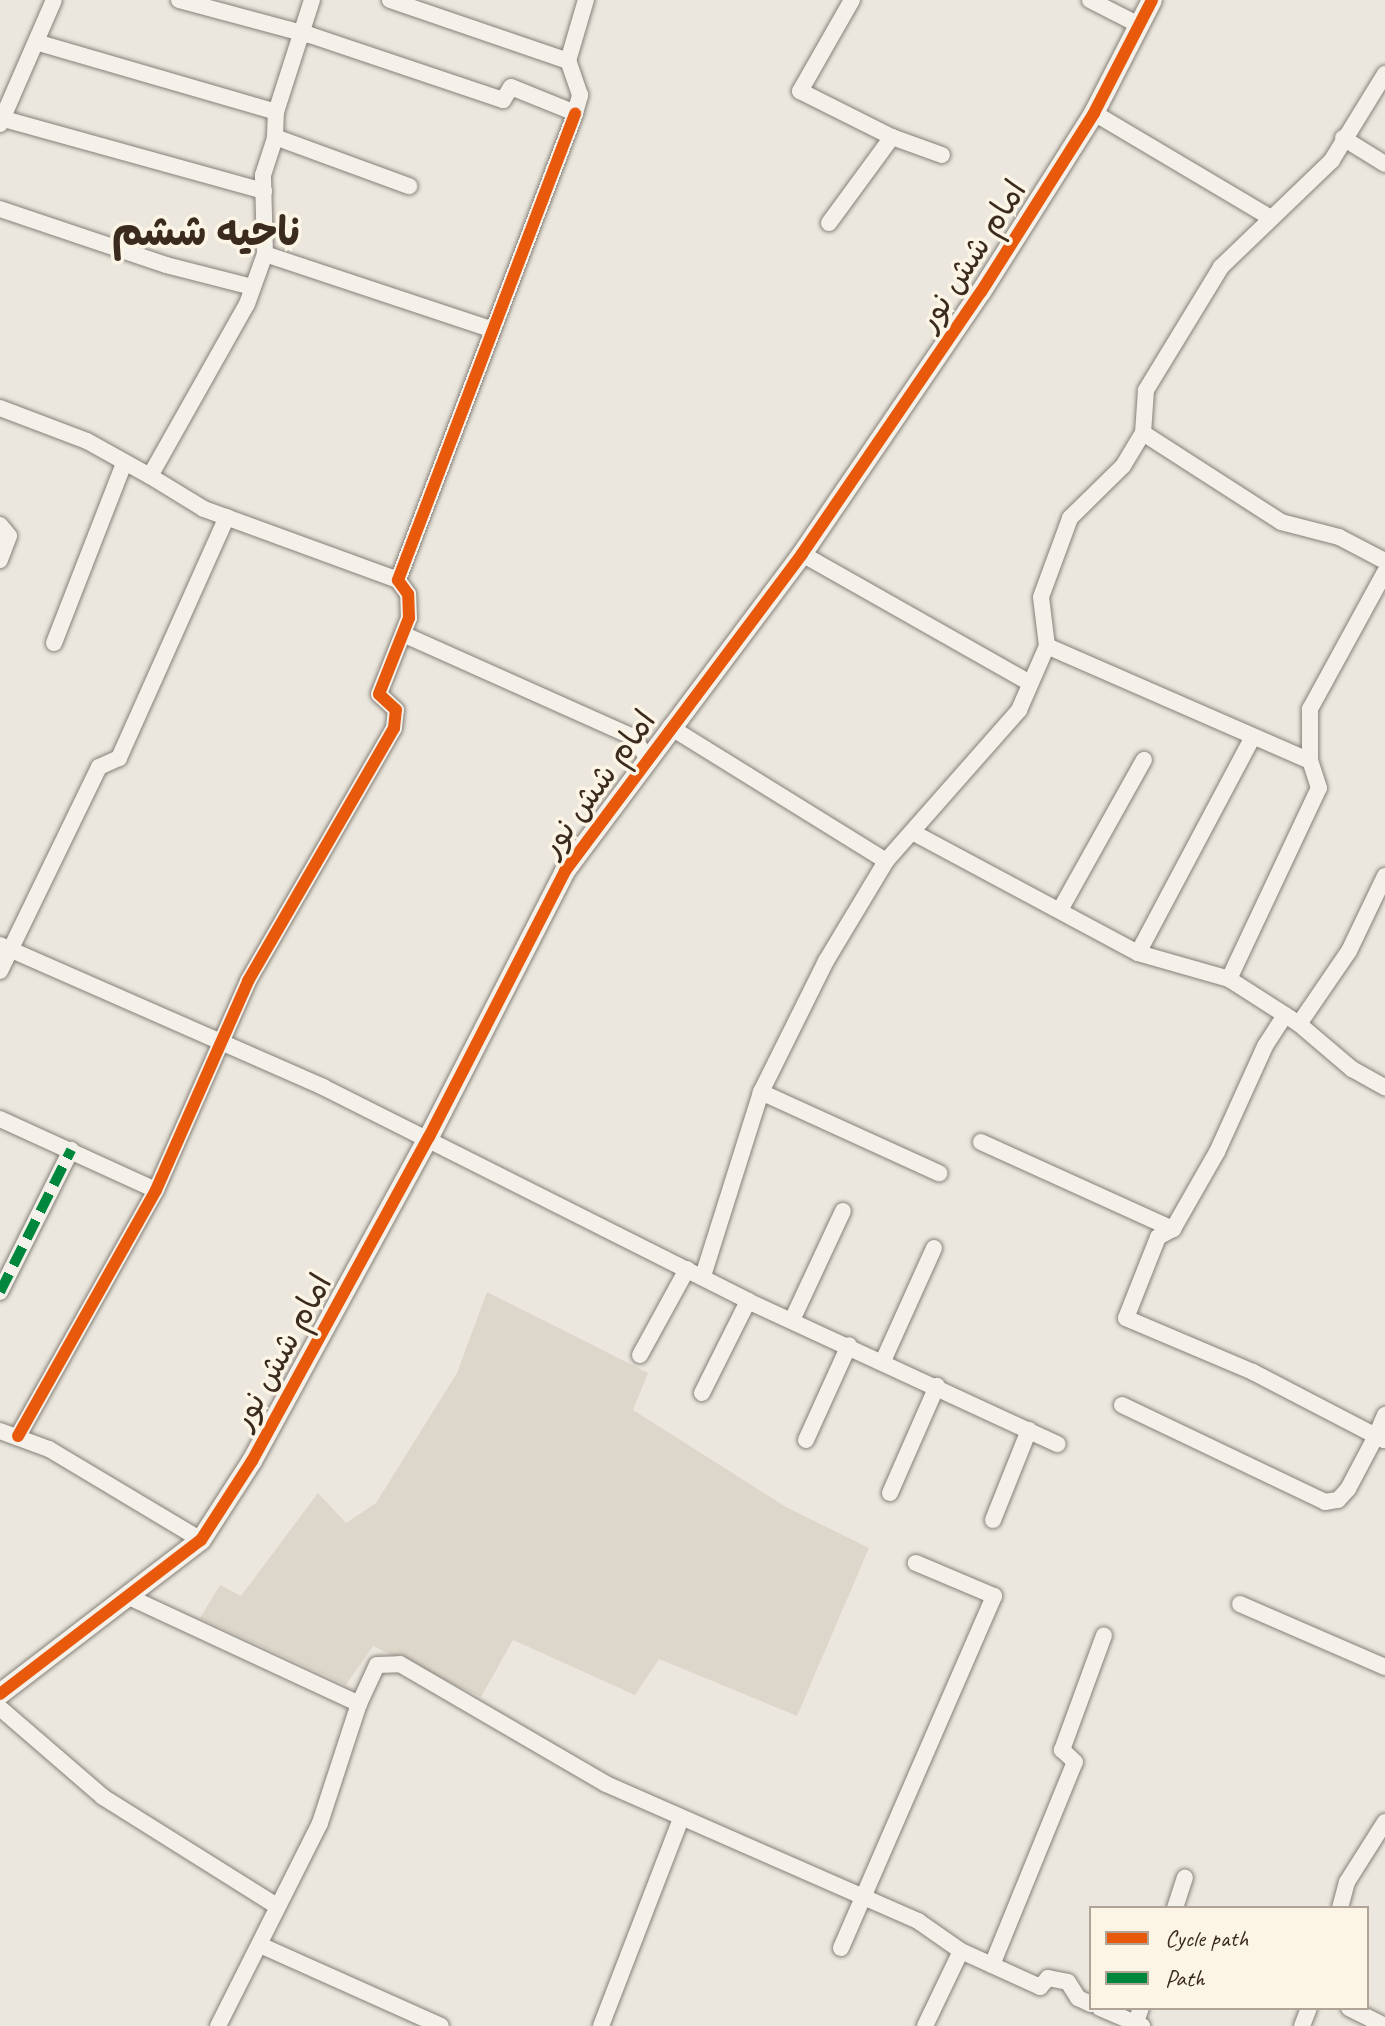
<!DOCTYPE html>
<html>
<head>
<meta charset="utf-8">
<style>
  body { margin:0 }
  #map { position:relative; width:1385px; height:2026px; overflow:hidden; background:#ebe7de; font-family:Caveat,"Playpen Sans Arabic",sans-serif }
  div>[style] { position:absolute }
  .green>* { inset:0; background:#ddd6ca }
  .roads { filter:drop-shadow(0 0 2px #858079) drop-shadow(0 0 2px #858079) }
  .minor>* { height:16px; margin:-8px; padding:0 8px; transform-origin:8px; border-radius:8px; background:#f4f0ea }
  .tertiary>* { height:20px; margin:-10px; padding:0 10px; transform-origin:10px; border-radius:10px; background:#f4f0ea }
  .quiet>* { height:10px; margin-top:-5px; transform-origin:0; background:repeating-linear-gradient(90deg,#00873e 0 20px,transparent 0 30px) }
  .cycleway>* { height:12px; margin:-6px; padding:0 6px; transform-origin:6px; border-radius:6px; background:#e8590c }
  span { translate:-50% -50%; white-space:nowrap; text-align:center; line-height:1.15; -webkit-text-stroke:7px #fcf5e5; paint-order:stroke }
  .street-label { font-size:32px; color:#3b2a1e }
  .district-label { font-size:40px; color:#3b2a1e; font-weight:700 }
  .legend { position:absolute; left:1089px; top:1906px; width:280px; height:104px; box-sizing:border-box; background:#fcf5e5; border:2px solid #afa495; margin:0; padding:10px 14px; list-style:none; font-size:24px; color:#3b2a1e }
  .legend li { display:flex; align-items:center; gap:16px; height:40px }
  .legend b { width:40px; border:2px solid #afa495 }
</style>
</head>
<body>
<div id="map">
  <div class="green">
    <i style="clip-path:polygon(487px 1292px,648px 1373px,633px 1410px,786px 1507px,869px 1548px,797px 1716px,659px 1659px,635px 1695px,513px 1640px,481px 1697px,373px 1646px,346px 1685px,200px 1618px,220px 1585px,241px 1596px,318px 1493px,346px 1523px,376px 1503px,457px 1373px)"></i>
  </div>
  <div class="roads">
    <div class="minor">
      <i style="left:179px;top:0;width:136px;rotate:15deg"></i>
      <i style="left:310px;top:35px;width:204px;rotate:18.6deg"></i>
      <i style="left:503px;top:100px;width:15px;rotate:-58deg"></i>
      <i style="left:511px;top:87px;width:69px;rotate:22.1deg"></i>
      <i style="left:575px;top:113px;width:19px;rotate:-74deg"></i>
      <i style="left:580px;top:95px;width:36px;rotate:-109deg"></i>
      <i style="left:568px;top:61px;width:64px;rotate:-73.6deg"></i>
      <i style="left:390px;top:0;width:188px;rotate:18.9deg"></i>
      <i style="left:852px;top:0;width:105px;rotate:119.7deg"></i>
      <i style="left:800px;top:91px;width:103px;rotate:26.6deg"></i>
      <i style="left:892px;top:137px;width:53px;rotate:19.8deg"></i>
      <i style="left:1090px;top:0;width:55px;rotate:27deg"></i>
      <i style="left:39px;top:43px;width:247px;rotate:16.2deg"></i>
      <i style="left:1094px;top:113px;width:204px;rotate:30.7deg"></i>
      <i style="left:4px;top:119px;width:270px;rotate:15.5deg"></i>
      <i style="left:0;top:124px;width:135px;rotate:-66.5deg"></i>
      <i style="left:275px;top:137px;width:143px;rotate:20.1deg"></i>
      <i style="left:1343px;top:138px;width:49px;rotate:31.8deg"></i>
      <i style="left:0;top:209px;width:175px;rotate:18.6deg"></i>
      <i style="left:166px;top:265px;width:89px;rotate:14.3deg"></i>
      <i style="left:829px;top:223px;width:107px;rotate:-53.8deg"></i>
      <i style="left:265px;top:254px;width:238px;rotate:18.4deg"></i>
      <i style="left:0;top:408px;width:93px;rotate:20.8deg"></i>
      <i style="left:87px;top:441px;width:72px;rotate:29.1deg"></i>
      <i style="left:150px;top:476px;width:197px;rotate:-60.6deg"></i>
      <i style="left:247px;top:304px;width:53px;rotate:-70.2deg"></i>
      <i style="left:265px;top:254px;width:79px;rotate:-91.5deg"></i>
      <i style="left:263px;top:175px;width:40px;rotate:-72deg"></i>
      <i style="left:275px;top:137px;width:25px;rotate:-88deg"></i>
      <i style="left:276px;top:112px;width:118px;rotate:-72.2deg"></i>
      <i style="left:1143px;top:433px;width:164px;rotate:32.8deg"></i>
      <i style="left:1281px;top:522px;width:60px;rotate:14.5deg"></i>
      <i style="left:1339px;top:537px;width:52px;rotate:27.6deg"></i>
      <i style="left:150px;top:476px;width:63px;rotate:31.4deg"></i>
      <i style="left:204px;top:509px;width:207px;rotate:20.1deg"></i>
      <i style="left:0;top:525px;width:14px;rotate:51deg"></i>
      <i style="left:9px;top:536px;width:26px;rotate:111deg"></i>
      <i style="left:802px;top:554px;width:262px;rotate:29.5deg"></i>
      <i style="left:405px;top:635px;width:248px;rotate:24.1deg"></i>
      <i style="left:631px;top:736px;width:28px;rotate:52deg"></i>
      <i style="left:54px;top:643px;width:193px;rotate:-68.7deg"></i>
      <i style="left:1047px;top:646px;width:287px;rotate:23.6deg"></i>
      <i style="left:670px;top:727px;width:254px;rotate:31.8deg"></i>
      <i style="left:914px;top:833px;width:254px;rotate:28.2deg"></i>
      <i style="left:1138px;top:953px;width:95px;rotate:15.9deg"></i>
      <i style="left:1229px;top:979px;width:83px;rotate:32.7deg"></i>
      <i style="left:1299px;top:1024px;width:70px;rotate:40.3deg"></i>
      <i style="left:1352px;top:1069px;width:38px;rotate:29deg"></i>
      <i style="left:1060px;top:910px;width:172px;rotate:-60.8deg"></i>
      <i style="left:0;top:945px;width:353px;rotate:23.7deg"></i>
      <i style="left:323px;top:1087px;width:476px;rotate:26.7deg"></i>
      <i style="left:748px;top:1301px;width:341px;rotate:24.8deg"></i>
      <i style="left:1138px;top:953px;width:242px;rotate:-62deg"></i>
      <i style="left:0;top:971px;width:227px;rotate:-64.1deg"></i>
      <i style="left:99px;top:767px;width:22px;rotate:-24deg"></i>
      <i style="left:119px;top:758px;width:264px;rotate:-65.9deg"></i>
      <i style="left:1229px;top:979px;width:211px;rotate:-64.8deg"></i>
      <i style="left:1319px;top:788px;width:28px;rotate:-108deg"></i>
      <i style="left:1310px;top:761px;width:52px;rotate:-90deg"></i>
      <i style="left:1310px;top:709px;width:156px;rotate:-61.3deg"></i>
      <i style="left:1299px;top:1024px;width:88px;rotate:-55.6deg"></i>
      <i style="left:1349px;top:951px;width:83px;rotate:-64.4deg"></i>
      <i style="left:761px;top:1092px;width:196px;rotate:24.5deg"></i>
      <i style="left:0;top:1119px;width:171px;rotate:24.5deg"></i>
      <i style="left:981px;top:1142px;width:211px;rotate:24.4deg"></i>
      <i style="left:703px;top:1276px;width:193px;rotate:-72.5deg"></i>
      <i style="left:761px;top:1092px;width:146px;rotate:-63.6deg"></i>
      <i style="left:826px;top:961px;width:117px;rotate:-59deg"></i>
      <i style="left:886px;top:861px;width:201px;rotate:-48.6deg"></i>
      <i style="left:1019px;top:710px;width:70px;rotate:-66.4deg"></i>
      <i style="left:1047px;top:646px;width:49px;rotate:-97deg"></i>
      <i style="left:1041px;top:597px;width:84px;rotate:-69.8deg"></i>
      <i style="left:1070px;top:518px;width:74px;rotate:-44.5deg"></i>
      <i style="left:1123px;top:466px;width:39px;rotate:-59deg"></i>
      <i style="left:1143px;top:433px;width:43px;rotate:-86deg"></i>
      <i style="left:1146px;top:390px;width:144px;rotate:-58.6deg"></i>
      <i style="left:1221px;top:267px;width:154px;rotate:-43.9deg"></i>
      <i style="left:1332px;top:160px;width:101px;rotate:-58.4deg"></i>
      <i style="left:0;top:1292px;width:159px;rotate:-63.4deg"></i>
      <i style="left:793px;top:1318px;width:118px;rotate:-65deg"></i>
      <i style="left:640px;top:1355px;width:98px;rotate:-61.3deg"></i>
      <i style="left:883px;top:1361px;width:124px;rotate:-65.7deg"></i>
      <i style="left:702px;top:1393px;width:103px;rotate:-63.4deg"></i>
      <i style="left:1122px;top:1405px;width:225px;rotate:25.5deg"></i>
      <i style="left:1325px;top:1502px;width:13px;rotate:-9deg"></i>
      <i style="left:1338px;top:1500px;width:15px;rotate:-48deg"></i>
      <i style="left:1348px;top:1489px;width:60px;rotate:-62.2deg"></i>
      <i style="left:1376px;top:1436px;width:139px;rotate:-152.5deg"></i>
      <i style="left:1253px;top:1372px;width:138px;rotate:-157deg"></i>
      <i style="left:1126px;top:1318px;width:87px;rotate:-68.4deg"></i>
      <i style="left:1158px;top:1237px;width:17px;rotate:-28deg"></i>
      <i style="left:1173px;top:1229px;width:89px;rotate:-60.3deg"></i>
      <i style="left:1217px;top:1152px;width:116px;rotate:-65.6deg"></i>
      <i style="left:1265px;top:1046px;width:37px;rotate:-57deg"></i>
      <i style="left:0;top:1431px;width:52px;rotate:20.2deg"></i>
      <i style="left:49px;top:1449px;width:177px;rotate:30.9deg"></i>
      <i style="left:18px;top:1436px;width:282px;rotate:-60.7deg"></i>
      <i style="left:156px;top:1190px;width:228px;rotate:-66.2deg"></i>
      <i style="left:248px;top:981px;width:292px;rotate:-60deg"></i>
      <i style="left:394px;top:728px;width:18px;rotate:-84deg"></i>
      <i style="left:396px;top:710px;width:23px;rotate:-137deg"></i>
      <i style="left:379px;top:694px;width:82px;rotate:-68.5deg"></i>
      <i style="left:409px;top:618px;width:24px;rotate:-92deg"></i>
      <i style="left:408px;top:594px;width:17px;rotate:-126deg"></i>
      <i style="left:398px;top:580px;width:499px;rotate:-69.2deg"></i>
      <i style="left:806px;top:1440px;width:104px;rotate:-65.6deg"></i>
      <i style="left:1384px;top:1440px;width:9px;rotate:-153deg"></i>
      <i style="left:1376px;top:1436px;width:23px;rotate:-67deg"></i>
      <i style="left:890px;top:1493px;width:117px;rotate:-66.3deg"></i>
      <i style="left:993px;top:1520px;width:97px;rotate:-68.2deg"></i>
      <i style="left:129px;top:1597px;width:254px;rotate:24.9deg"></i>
      <i style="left:359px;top:1704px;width:43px;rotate:-65.2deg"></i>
      <i style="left:377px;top:1665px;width:23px;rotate:-2deg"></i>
      <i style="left:400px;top:1664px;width:238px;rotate:30.2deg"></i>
      <i style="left:606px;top:1784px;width:341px;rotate:23.7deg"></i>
      <i style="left:918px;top:1921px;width:52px;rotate:34.9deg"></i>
      <i style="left:961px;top:1951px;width:87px;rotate:24.5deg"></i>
      <i style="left:1040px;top:1987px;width:12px;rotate:-48deg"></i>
      <i style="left:1048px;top:1978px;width:20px;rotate:11deg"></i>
      <i style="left:1068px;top:1982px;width:19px;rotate:58deg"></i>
      <i style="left:1078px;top:1998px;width:14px;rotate:25deg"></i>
      <i style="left:1240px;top:1604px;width:158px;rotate:23.5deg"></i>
      <i style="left:0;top:1708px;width:136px;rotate:40.8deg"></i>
      <i style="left:103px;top:1797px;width:203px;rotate:32.1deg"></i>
      <i style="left:1175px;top:1908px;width:32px;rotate:-72deg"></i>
      <i style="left:1340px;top:1908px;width:27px;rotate:-75deg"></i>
      <i style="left:1347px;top:1882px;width:71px;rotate:-57.7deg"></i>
      <i style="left:260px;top:1945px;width:198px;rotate:24.1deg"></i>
      <i style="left:841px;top:1948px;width:384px;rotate:-66.5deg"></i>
      <i style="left:994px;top:1596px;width:85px;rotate:-157.1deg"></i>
      <i style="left:992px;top:1965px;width:219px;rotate:-67.8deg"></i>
      <i style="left:1075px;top:1762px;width:18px;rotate:-137deg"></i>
      <i style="left:1062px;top:1750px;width:122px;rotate:-69.9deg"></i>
      <i style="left:1100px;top:2008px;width:46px;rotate:23.2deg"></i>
      <i style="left:1349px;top:2008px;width:40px;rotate:26.6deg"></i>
      <i style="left:1135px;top:2025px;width:18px;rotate:-71deg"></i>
      <i style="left:218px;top:2026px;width:227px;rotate:-63.3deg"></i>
      <i style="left:320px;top:1823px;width:125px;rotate:-71.9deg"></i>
      <i style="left:601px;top:2026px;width:222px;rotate:-68.9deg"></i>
      <i style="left:925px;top:2026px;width:83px;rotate:-64.4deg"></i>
      <i style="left:1302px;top:2026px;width:19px;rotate:-69deg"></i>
    </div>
    <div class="tertiary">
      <i style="left:0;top:1694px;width:253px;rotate:-37.5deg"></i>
      <i style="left:201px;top:1540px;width:94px;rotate:-57.2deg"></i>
      <i style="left:252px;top:1461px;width:369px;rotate:-61.4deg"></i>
      <i style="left:429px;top:1137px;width:299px;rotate:-62.9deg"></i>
      <i style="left:565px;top:871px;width:396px;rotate:-53.2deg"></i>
      <i style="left:802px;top:554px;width:317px;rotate:-55.7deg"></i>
      <i style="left:981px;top:292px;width:212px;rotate:-57.7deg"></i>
      <i style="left:1094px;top:113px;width:127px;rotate:-62.8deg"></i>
    </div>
  </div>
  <div class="quiet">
    <i style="left:0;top:1292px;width:159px;rotate:-63.4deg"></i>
  </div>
  <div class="cycleway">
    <i style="left:18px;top:1436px;width:282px;rotate:-60.7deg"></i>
    <i style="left:156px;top:1190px;width:228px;rotate:-66.2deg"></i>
    <i style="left:248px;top:981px;width:292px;rotate:-60deg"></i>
    <i style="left:394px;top:728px;width:18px;rotate:-84deg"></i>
    <i style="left:396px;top:710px;width:23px;rotate:-137deg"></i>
    <i style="left:379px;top:694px;width:82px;rotate:-68.5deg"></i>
    <i style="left:409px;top:618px;width:24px;rotate:-92deg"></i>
    <i style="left:408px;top:594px;width:17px;rotate:-126deg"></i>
    <i style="left:398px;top:580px;width:499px;rotate:-69.2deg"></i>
    <i style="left:0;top:1694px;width:253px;rotate:-37.5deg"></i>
    <i style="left:201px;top:1540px;width:94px;rotate:-57.2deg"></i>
    <i style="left:252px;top:1461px;width:369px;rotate:-61.4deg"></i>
    <i style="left:429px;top:1137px;width:299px;rotate:-62.9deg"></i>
    <i style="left:565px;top:871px;width:396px;rotate:-53.2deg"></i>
    <i style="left:802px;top:554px;width:317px;rotate:-55.7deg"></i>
    <i style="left:981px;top:292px;width:212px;rotate:-57.7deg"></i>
    <i style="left:1094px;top:113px;width:127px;rotate:-62.8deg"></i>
  </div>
  <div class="street-label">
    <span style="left:972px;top:256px;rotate:-57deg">امام شش نور</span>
    <span style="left:598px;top:784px;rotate:-54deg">امام شش نور</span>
    <span style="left:282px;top:1352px;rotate:-61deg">امام شش نور</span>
  </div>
  <div class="district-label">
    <span style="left:206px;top:232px">ناحیه ششم</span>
  </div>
  <ul class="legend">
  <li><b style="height:10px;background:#e8590c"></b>Cycle path</li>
  <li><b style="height:10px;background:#00873e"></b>Path</li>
  </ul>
</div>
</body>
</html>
